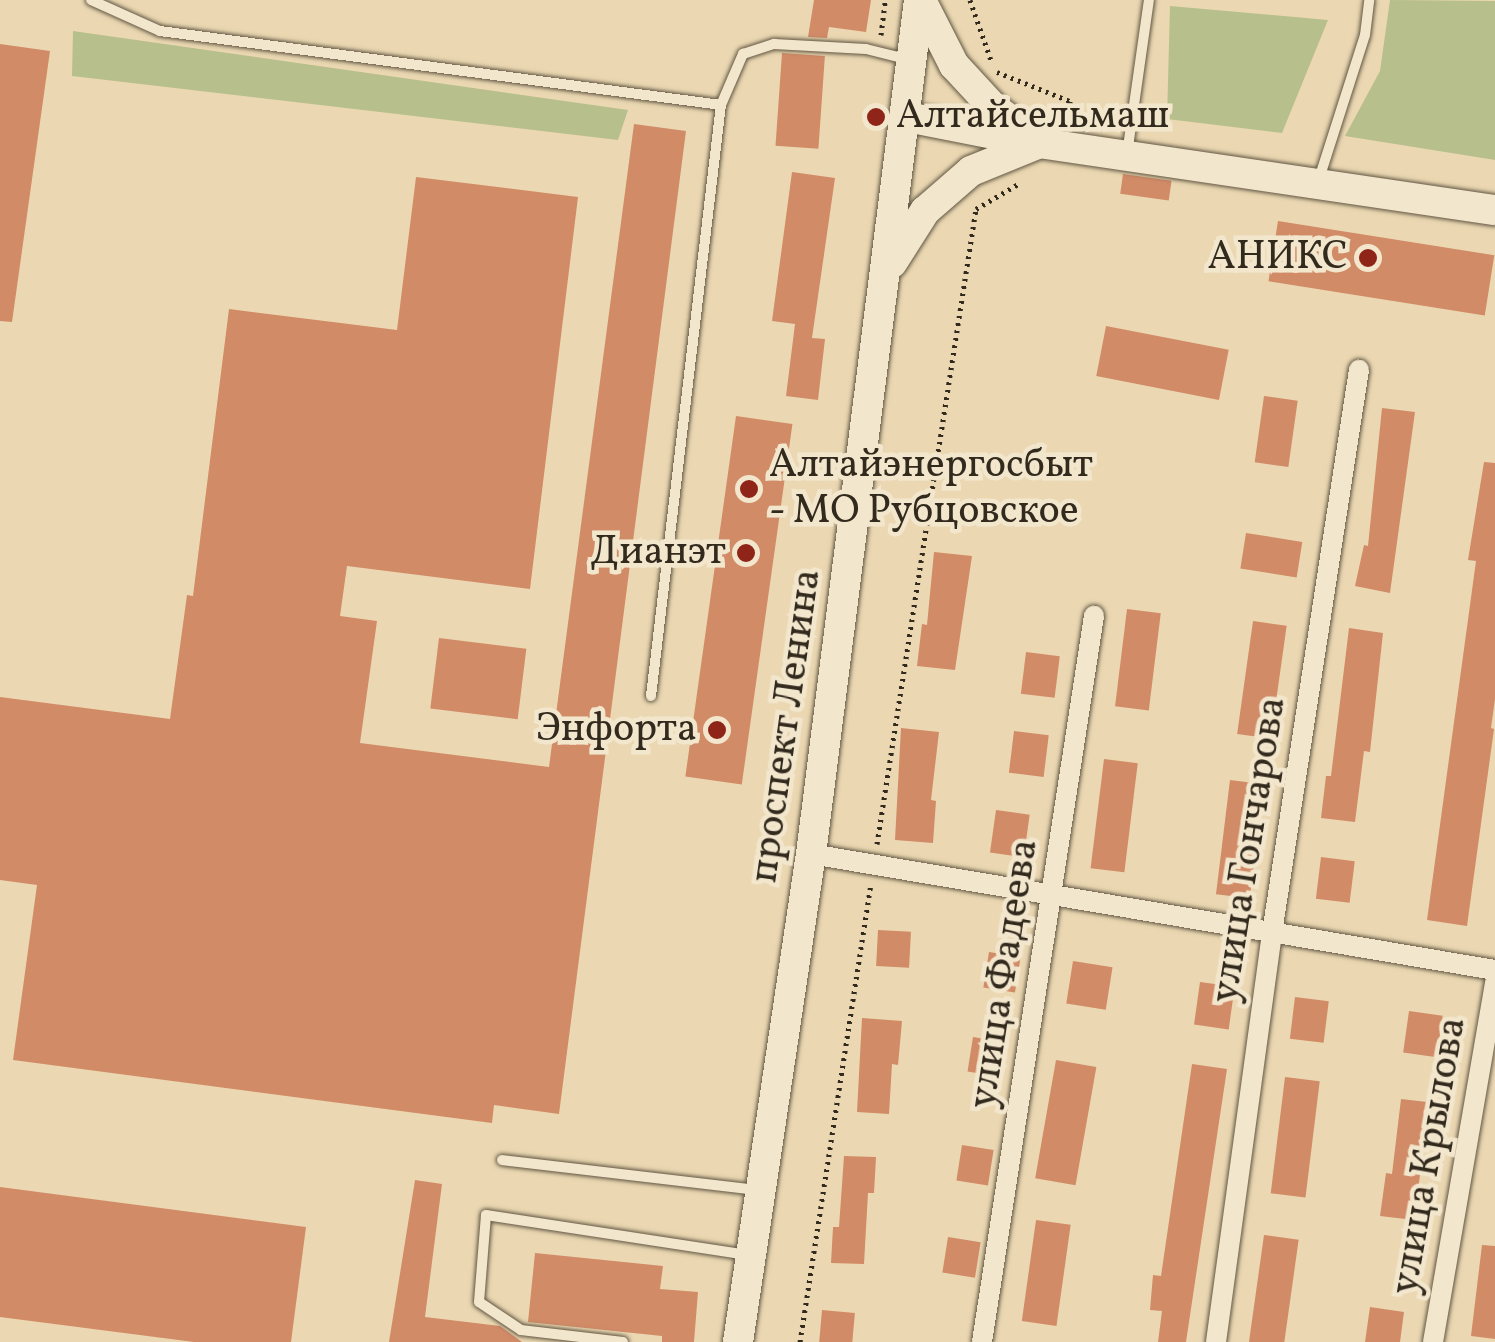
<!DOCTYPE html>
<html>
<head>
<meta charset="utf-8">
<style>
  body { margin:0 }
  #map { position:relative; width:1495px; height:1342px; overflow:hidden; background:#ebd8b2; font-family:Vollkorn,serif }
  div>[style] { position:absolute }
  .green>* { inset:0; background:#b7bf8c }
  .building>* { inset:0; background:#d18b67; transform-origin:0 0 }
  .path>* { height:5px; margin-top:-2.5px; transform-origin:0; background:repeating-linear-gradient(90deg,#332a1e 0 2.5px,transparent 0 7.5px) }
  .roads { filter:drop-shadow(0 0 2px #615643) drop-shadow(0 0 2px #615643) }
  .lane>* { height:10px; margin:-5px; padding:0 5px; transform-origin:5px; border-radius:5px; background:#f2e6cd }
  .street>* { height:20px; margin:-10px; padding:0 10px; transform-origin:10px; border-radius:10px; background:#f2e6cd }
  .secondary>* { height:30px; margin:-15px; padding:0 15px; transform-origin:15px; border-radius:15px; background:#f2e6cd }
  .dots>* { width:28px; height:28px; translate:-50% -50%; box-sizing:border-box; border:5px solid #f2e6cd; border-radius:50% }
  span { translate:-50% -50%; white-space:nowrap; text-align:center; line-height:1.15; -webkit-text-stroke:9px #f2e6cd; paint-order:stroke }
  .poi-label { font-size:40px; color:#332a1e }
  .left { translate:0 -50%; text-align:left }
  .right { translate:-100% -50%; text-align:right }
  .street-label { font-size:40px; color:#332a1e }
</style>
</head>
<body>
<div id="map">
  <div class="green">
    <i style="clip-path:polygon(1390px 0,1495px 1px,1495px 160px,1345px 136px,1380px 71px)"></i>
    <i style="clip-path:polygon(1170px 6px,1328px 20px,1282px 133px,1167px 119px)"></i>
    <i style="clip-path:polygon(73px 31px,628px 110px,618px 140px,72px 76px)"></i>
  </div>
  <div class="building">
    <i style="clip-path:polygon(814px 0,871px 0,866px 32px,829px 27px,827px 38px,808px 37px)"></i>
    <i style="clip-path:polygon(0 44px,50px 51px,12px 322px,0 321px)"></i>
    <i style="left:782px;top:53px;width:43px;height:93px;rotate:4deg"></i>
    <i style="clip-path:polygon(634px 124px,686px 131px,559px 1114px,494px 1105px,492px 1123px,13px 1060px,37px 885px,0 880px,0 697px,170px 719px,187px 595px,193px 596px,229px 309px,397px 330px,416px 177px,578px 197px,530px 589px,347px 566px,340px 616px,377px 621px,360px 743px,549px 767px)"></i>
    <i style="clip-path:polygon(792px 172px,835px 178px,812px 338px,825px 339px,818px 400px,786px 396px,795px 324px,772px 321px)"></i>
    <i style="left:1123px;top:174px;width:49px;height:20px;rotate:8deg"></i>
    <i style="left:1278px;top:221px;width:219px;height:61px;rotate:9deg"></i>
    <i style="left:1106px;top:326px;width:125px;height:51px;rotate:11deg"></i>
    <i style="left:1264px;top:396px;width:34px;height:67px;rotate:8deg"></i>
    <i style="clip-path:polygon(1382px 408px,1415px 412px,1390px 593px,1355px 586px,1364px 545px,1368px 546px)"></i>
    <i style="left:736px;top:416px;width:57px;height:364px;rotate:8deg"></i>
    <i style="clip-path:polygon(1484px 462px,1495px 463px,1495px 699px,1491px 728px,1494px 729px,1467px 926px,1427px 920px,1476px 561px,1468px 560px)"></i>
    <i style="left:1246px;top:533px;width:57px;height:36px;rotate:9deg"></i>
    <i style="clip-path:polygon(934px 552px,972px 556px,955px 670px,917px 666px,922px 624px,927px 625px)"></i>
    <i style="left:1127px;top:609px;width:34px;height:98px;rotate:7deg"></i>
    <i style="left:1253px;top:621px;width:34px;height:114px;rotate:8deg"></i>
    <i style="clip-path:polygon(1349px 628px,1383px 633px,1370px 752px,1364px 751px,1355px 822px,1321px 818px,1326px 776px,1331px 776px)"></i>
    <i style="left:439px;top:638px;width:88px;height:71px;rotate:7deg"></i>
    <i style="left:1026px;top:652px;width:34px;height:42px;rotate:7deg"></i>
    <i style="clip-path:polygon(901px 728px,939px 732px,931px 800px,936px 801px,933px 843px,895px 840px)"></i>
    <i style="left:1014px;top:731px;width:35px;height:42px;rotate:7deg"></i>
    <i style="left:1104px;top:759px;width:34px;height:110px;rotate:7deg"></i>
    <i style="left:1230px;top:780px;width:34px;height:115px;rotate:7deg"></i>
    <i style="left:996px;top:810px;width:34px;height:43px;rotate:8deg"></i>
    <i style="left:1321px;top:857px;width:34px;height:42px;rotate:7deg"></i>
    <i style="left:878px;top:930px;width:33px;height:36px;rotate:3deg"></i>
    <i style="left:989px;top:952px;width:32px;height:36px;rotate:9deg"></i>
    <i style="left:1073px;top:961px;width:40px;height:43px;rotate:9deg"></i>
    <i style="left:1200px;top:982px;width:35px;height:43px;rotate:8deg"></i>
    <i style="left:1295px;top:997px;width:34px;height:42px;rotate:7deg"></i>
    <i style="left:1409px;top:1011px;width:34px;height:42px;rotate:8deg"></i>
    <i style="clip-path:polygon(862px 1018px,902px 1021px,898px 1065px,892px 1064px,889px 1114px,857px 1112px)"></i>
    <i style="left:973px;top:1037px;width:33px;height:35px;rotate:9deg"></i>
    <i style="left:1056px;top:1060px;width:41px;height:120px;rotate:10deg"></i>
    <i style="clip-path:polygon(1192px 1064px,1227px 1069px,1186px 1342px,1158px 1342px,1162px 1311px,1150px 1310px,1153px 1275px,1161px 1276px)"></i>
    <i style="left:1285px;top:1077px;width:35px;height:117px;rotate:7deg"></i>
    <i style="clip-path:polygon(1401px 1099px,1436px 1103px,1430px 1146px,1424px 1145px,1414px 1220px,1380px 1216px,1386px 1173px,1392px 1174px)"></i>
    <i style="left:962px;top:1145px;width:32px;height:36px;rotate:9deg"></i>
    <i style="clip-path:polygon(844px 1156px,876px 1157px,874px 1193px,868px 1193px,864px 1264px,831px 1263px,833px 1227px,839px 1227px)"></i>
    <i style="clip-path:polygon(415px 1180px,442px 1184px,425px 1317px,500px 1326px,522px 1342px,389px 1342px)"></i>
    <i style="clip-path:polygon(0 1187px,306px 1227px,291px 1342px,194px 1342px,0 1317px)"></i>
    <i style="left:1036px;top:1220px;width:35px;height:102px;rotate:8deg"></i>
    <i style="left:1264px;top:1235px;width:35px;height:108px;rotate:8deg"></i>
    <i style="left:948px;top:1237px;width:33px;height:36px;rotate:9deg"></i>
    <i style="clip-path:polygon(1482px 1245px,1495px 1246px,1495px 1339px,1471px 1336px)"></i>
    <i style="clip-path:polygon(535px 1253px,663px 1266px,660px 1289px,698px 1292px,694px 1342px,662px 1342px,662px 1336px,528px 1322px)"></i>
    <i style="clip-path:polygon(1370px 1307px,1404px 1312px,1400px 1342px,1365px 1342px)"></i>
    <i style="left:822px;top:1310px;width:33px;height:32px;rotate:5deg"></i>
  </div>
  <div class="path">
    <i style="left:970px;top:0;width:67px;rotate:70.8deg"></i>
    <i style="left:881px;top:35px;width:35px;rotate:-83deg"></i>
    <i style="left:997px;top:72px;width:79px;rotate:21.7deg"></i>
    <i style="left:1070px;top:101px;width:20px;rotate:93deg"></i>
    <i style="left:877px;top:844px;width:643px;rotate:-81.14deg"></i>
    <i style="left:976px;top:209px;width:51px;rotate:-30.6deg"></i>
    <i style="left:800px;top:1342px;width:462px;rotate:-81.2deg"></i>
  </div>
  <div class="roads">
    <div class="lane">
      <i style="left:91px;top:0;width:76px;rotate:24.2deg"></i>
      <i style="left:160px;top:31px;width:566px;rotate:7.51deg"></i>
      <i style="left:1127px;top:154px;width:156px;rotate:-81.9deg"></i>
      <i style="left:1319px;top:179px;width:151px;rotate:-72.3deg"></i>
      <i style="left:1365px;top:35px;width:35px;rotate:-83deg"></i>
      <i style="left:651px;top:696px;width:595px;rotate:-83.25deg"></i>
      <i style="left:721px;top:105px;width:56px;rotate:-66.7deg"></i>
      <i style="left:743px;top:54px;width:33px;rotate:-18deg"></i>
      <i style="left:774px;top:44px;width:92px;rotate:3.1deg"></i>
      <i style="left:866px;top:49px;width:45px;rotate:14deg"></i>
      <i style="left:502px;top:1160px;width:256px;rotate:6.7deg"></i>
      <i style="left:623px;top:1342px;width:103px;rotate:-173.3deg"></i>
      <i style="left:521px;top:1330px;width:50px;rotate:-146.3deg"></i>
      <i style="left:479px;top:1302px;width:87px;rotate:-85.4deg"></i>
      <i style="left:486px;top:1215px;width:263px;rotate:8.7deg"></i>
    </div>
    <div class="street">
      <i style="left:811px;top:854px;width:694px;rotate:9.63deg"></i>
      <i style="left:982px;top:1342px;width:735px;rotate:-81.23deg"></i>
      <i style="left:1216px;top:1342px;width:413px;rotate:-82.2deg"></i>
      <i style="left:1272px;top:933px;width:570px;rotate:-81.22deg"></i>
      <i style="left:1433px;top:1342px;width:365px;rotate:-80.2deg"></i>
    </div>
    <div class="secondary">
      <i style="left:921px;top:0;width:73px;rotate:63.1deg"></i>
      <i style="left:954px;top:65px;width:56px;rotate:47.2deg"></i>
      <i style="left:992px;top:106px;width:52px;rotate:38deg"></i>
      <i style="left:907px;top:117px;width:136px;rotate:11.1deg"></i>
      <i style="left:1040px;top:143px;width:460px;rotate:8.4deg"></i>
      <i style="left:892px;top:263px;width:62px;rotate:-57.6deg"></i>
      <i style="left:925px;top:211px;width:61px;rotate:-41deg"></i>
      <i style="left:971px;top:171px;width:74px;rotate:-22.1deg"></i>
      <i style="left:738px;top:1342px;width:493px;rotate:-81.5deg"></i>
      <i style="left:811px;top:854px;width:861px;rotate:-82.79deg"></i>
    </div>
  </div>
  <div class="dots">
    <i style="left:876px;top:117px;background:#8f2418"></i>
    <i style="left:1368px;top:258px;background:#8f2418"></i>
    <i style="left:749px;top:489px;background:#8f2418"></i>
    <i style="left:746px;top:553px;background:#8f2418"></i>
    <i style="left:717px;top:730px;background:#8f2418"></i>
  </div>
  <div class="poi-label">
    <span class="left" style="left:896px;top:117px">Алтайсельмаш</span>
    <span class="right" style="left:1348px;top:258px">АНИКС</span>
    <span class="left" style="left:769px;top:489px">Алтайэнергосбыт<br>- МО Рубцовское</span>
    <span class="right" style="left:726px;top:553px">Дианэт</span>
    <span class="right" style="left:697px;top:730px">Энфорта</span>
  </div>
  <div class="street-label">
    <span style="left:787px;top:726px;rotate:-82deg">проспект Ленина</span>
    <span style="left:1250px;top:850px;rotate:-81deg">улица Гончарова</span>
    <span style="left:1005px;top:974px;rotate:-81deg">улица Фадеева</span>
    <span style="left:1430px;top:1156px;rotate:-80deg">улица Крылова</span>
  </div>
</div>
</body>
</html>
